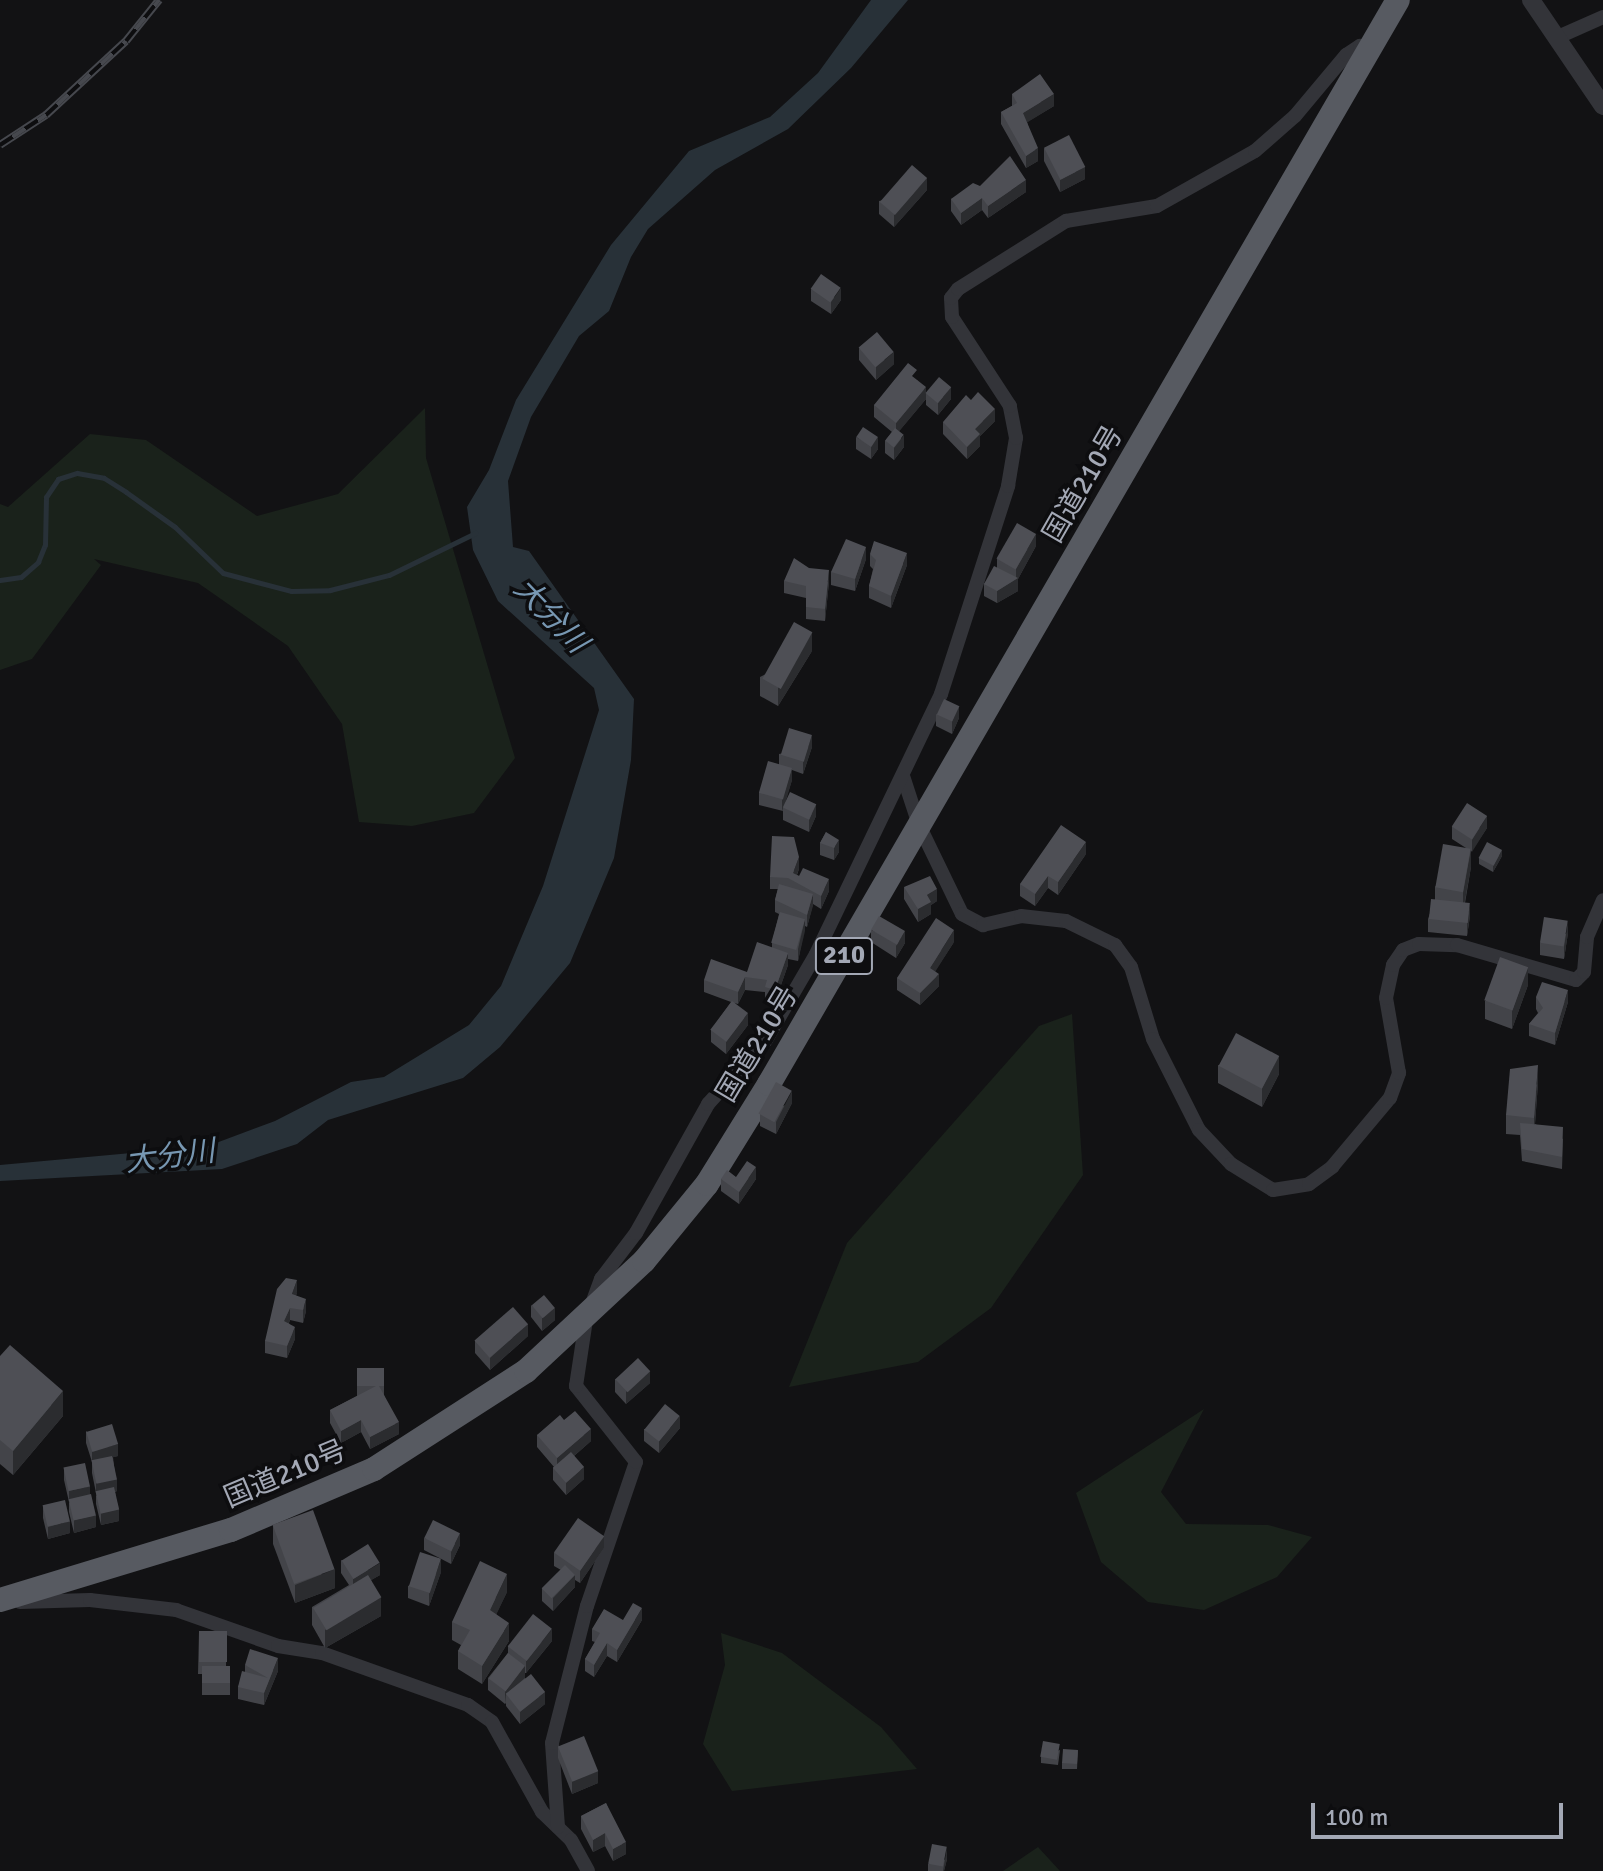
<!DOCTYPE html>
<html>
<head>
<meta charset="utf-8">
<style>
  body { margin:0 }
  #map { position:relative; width:1603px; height:1871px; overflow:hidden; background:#121214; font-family:Signika,"Noto Sans JP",sans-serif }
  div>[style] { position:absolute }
  .green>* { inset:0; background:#1a221b }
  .water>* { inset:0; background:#283138 }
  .stream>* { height:5px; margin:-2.5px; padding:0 2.5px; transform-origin:2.5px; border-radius:2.5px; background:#283138 }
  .minor>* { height:14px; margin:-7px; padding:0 7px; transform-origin:7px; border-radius:7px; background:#333439 }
  .tertiary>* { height:18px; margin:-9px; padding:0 9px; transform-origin:9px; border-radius:9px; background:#333439 }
  .trunk>* { height:24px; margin:-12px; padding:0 12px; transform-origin:12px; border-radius:12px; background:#575a61 }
  .rail>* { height:8px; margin-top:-4px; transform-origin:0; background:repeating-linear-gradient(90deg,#0d0d0f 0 15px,#46484e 0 30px); box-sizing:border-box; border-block:2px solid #46484e }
  .wall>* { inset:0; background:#434449 }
  .shaded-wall>* { inset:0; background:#2b2c2f }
  .building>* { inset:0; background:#4e4f55; transform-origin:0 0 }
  span { translate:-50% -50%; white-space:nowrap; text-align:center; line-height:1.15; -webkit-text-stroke:7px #0d0d0f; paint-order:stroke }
  .shield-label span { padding:2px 6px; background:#0d0d0f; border:2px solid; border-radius:6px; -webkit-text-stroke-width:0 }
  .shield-label { font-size:26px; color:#a3a8b5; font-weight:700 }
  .street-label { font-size:28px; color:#a3a8b5 }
  .water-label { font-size:30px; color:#7797b2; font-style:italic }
  .scale { position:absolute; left:1311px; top:1803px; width:252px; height:36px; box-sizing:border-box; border:4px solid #a3a8b5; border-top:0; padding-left:10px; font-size:24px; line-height:28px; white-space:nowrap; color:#a3a8b5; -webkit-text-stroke:6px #0d0d0f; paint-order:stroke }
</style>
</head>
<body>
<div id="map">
  <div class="green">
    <i style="clip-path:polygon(425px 408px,426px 458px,515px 758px,474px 813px,412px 826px,359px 822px,342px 724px,288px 646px,198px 583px,94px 559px,101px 565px,32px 659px,0 670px,0 504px,8px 507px,90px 434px,146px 440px,257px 516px,338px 494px)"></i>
    <i style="clip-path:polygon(1072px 1014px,1083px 1175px,991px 1308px,918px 1362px,789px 1387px,847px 1243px,1039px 1026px)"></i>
    <i style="clip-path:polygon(1204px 1409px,1161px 1492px,1186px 1524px,1268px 1525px,1312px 1537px,1277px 1577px,1204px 1610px,1148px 1602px,1101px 1562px,1076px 1493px)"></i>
    <i style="clip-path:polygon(721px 1633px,782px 1653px,881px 1727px,917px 1769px,732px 1791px,703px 1744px,725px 1665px)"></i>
    <i style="clip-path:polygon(1038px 1847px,1060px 1871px,1003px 1871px)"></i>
  </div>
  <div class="water">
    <i style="clip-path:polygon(871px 0,908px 0,851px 68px,788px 129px,715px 170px,648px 229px,631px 257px,609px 311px,579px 336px,531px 417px,508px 481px,513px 547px,529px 551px,634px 699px,631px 760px,614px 858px,570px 963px,500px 1047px,463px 1078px,328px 1120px,297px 1144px,222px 1169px,0 1181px,0 1165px,208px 1146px,275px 1121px,351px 1082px,384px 1077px,469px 1025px,501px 986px,543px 886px,599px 710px,594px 688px,498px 601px,473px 550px,467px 507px,489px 470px,516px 400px,611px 245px,689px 151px,770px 117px,818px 73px)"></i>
  </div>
  <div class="stream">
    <i style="left:0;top:580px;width:21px;rotate:-8deg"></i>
    <i style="left:21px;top:577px;width:23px;rotate:-41deg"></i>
    <i style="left:38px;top:562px;width:18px;rotate:-68deg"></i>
    <i style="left:45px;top:545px;width:48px;rotate:-88.8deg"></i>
    <i style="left:46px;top:497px;width:22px;rotate:-56deg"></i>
    <i style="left:58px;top:479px;width:20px;rotate:-18deg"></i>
    <i style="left:77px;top:473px;width:27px;rotate:10deg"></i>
    <i style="left:104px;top:478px;width:26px;rotate:32deg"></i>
    <i style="left:126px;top:492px;width:60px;rotate:35.5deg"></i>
    <i style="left:175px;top:527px;width:66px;rotate:43.8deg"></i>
    <i style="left:223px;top:573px;width:70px;rotate:14.8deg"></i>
    <i style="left:291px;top:591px;width:39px;rotate:-1deg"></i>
    <i style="left:330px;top:590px;width:61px;rotate:-14.3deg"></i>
    <i style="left:389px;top:575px;width:96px;rotate:-26deg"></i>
  </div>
  <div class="minor">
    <i style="left:1558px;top:37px;width:49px;rotate:-24deg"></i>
    <i style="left:903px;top:776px;width:52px;rotate:71.9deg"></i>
    <i style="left:919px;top:825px;width:99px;rotate:64.2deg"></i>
    <i style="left:962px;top:914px;width:24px;rotate:28deg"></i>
    <i style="left:983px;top:925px;width:39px;rotate:-13deg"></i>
    <i style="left:1021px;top:916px;width:45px;rotate:6.3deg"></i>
    <i style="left:1066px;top:921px;width:55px;rotate:26.1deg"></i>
    <i style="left:1115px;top:945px;width:27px;rotate:54deg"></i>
    <i style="left:1131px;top:967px;width:75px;rotate:73deg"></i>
    <i style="left:1153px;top:1039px;width:102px;rotate:63.2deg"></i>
    <i style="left:1199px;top:1130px;width:47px;rotate:46.7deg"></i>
    <i style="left:1231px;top:1164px;width:49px;rotate:31.8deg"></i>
    <i style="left:1273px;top:1190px;width:36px;rotate:-9deg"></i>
    <i style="left:1309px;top:1184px;width:29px;rotate:-36deg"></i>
    <i style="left:1332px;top:1167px;width:90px;rotate:-50deg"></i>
    <i style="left:1390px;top:1098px;width:27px;rotate:-70deg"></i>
    <i style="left:1399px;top:1073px;width:76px;rotate:-99.8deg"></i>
    <i style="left:1386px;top:998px;width:34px;rotate:-78deg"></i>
    <i style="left:1393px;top:965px;width:18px;rotate:-56deg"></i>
    <i style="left:1403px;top:950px;width:17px;rotate:-21deg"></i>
    <i style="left:1419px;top:944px;width:38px;rotate:2deg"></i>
    <i style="left:1457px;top:945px;width:124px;rotate:16.4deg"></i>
    <i style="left:1576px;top:980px;width:11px;rotate:-45deg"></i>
    <i style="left:1584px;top:972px;width:35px;rotate:-85deg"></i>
    <i style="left:1587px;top:937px;width:40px;rotate:-66.6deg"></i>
    <i style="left:20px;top:1602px;width:70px;rotate:-1.6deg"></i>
    <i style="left:90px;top:1600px;width:87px;rotate:6.6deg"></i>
    <i style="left:176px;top:1610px;width:108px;rotate:19.4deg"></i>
    <i style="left:278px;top:1646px;width:45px;rotate:9deg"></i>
    <i style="left:322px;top:1653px;width:155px;rotate:19.6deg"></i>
    <i style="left:468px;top:1705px;width:29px;rotate:35deg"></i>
    <i style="left:492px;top:1722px;width:103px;rotate:60.9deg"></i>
    <i style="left:542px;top:1812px;width:40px;rotate:44deg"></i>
    <i style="left:571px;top:1840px;width:35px;rotate:61deg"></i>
    <i style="left:558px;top:1827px;width:84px;rotate:-94.1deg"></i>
    <i style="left:552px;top:1743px;width:141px;rotate:-75.7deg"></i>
    <i style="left:587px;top:1606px;width:152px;rotate:-71.2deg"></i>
    <i style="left:636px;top:1462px;width:97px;rotate:-128.3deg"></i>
    <i style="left:576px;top:1386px;width:67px;rotate:-81.4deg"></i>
    <i style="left:586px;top:1320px;width:44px;rotate:-69.9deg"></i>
    <i style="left:601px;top:1279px;width:58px;rotate:-52.7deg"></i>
    <i style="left:636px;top:1233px;width:148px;rotate:-60.8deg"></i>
    <i style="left:708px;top:1104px;width:86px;rotate:-47.8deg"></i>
    <i style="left:766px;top:1040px;width:99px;rotate:-59.8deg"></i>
    <i style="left:816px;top:954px;width:288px;rotate:-64.3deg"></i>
    <i style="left:941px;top:694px;width:219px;rotate:-72.1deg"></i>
    <i style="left:1008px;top:486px;width:49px;rotate:-80.5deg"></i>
    <i style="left:1016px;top:438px;width:33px;rotate:-101deg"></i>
    <i style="left:1010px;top:406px;width:106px;rotate:-123.1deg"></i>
    <i style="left:952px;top:317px;width:19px;rotate:-93deg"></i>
    <i style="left:951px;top:298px;width:11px;rotate:-52deg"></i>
    <i style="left:958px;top:289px;width:128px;rotate:-32.2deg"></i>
    <i style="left:1066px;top:221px;width:92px;rotate:-9.4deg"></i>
    <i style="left:1157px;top:206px;width:112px;rotate:-29.3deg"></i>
    <i style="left:1255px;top:151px;width:53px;rotate:-41.2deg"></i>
    <i style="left:1295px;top:116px;width:80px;rotate:-50.1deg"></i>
    <i style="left:1346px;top:55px;width:17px;rotate:-33deg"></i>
    <i style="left:1360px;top:46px;width:10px;rotate:17deg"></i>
  </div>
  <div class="tertiary">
    <i style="left:1531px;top:0;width:128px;rotate:55.8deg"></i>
  </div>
  <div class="trunk">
    <i style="left:0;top:1600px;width:241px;rotate:-16.9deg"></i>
    <i style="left:231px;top:1530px;width:155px;rotate:-23.1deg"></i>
    <i style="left:374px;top:1469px;width:181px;rotate:-32.8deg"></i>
    <i style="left:526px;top:1371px;width:161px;rotate:-43deg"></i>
    <i style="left:644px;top:1261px;width:99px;rotate:-50.7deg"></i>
    <i style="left:707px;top:1184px;width:118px;rotate:-58.2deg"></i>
    <i style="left:769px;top:1084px;width:1253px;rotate:-59.88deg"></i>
  </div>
  <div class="rail">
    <i style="left:0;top:145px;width:55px;rotate:-33.1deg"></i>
    <i style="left:46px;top:115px;width:109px;rotate:-42.8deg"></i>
    <i style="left:126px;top:41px;width:53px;rotate:-51.2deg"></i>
  </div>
  <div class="wall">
    <i style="clip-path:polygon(1012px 94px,1054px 106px,1027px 122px,1038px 161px,1026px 168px,1001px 124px,1001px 112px,1012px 106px)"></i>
    <i style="clip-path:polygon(1044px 148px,1085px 179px,1060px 192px,1044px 161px)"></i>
    <i style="clip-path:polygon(980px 186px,1026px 192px,988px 218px,982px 210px,961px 225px,951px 211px,951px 199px)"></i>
    <i style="clip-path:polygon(927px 190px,894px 227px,879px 214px,879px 201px)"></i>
    <i style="clip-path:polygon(811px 289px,841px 300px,831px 314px,811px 301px)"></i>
    <i style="clip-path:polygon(859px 348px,894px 364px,876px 380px,859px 360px)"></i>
    <i style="clip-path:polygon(917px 380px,926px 393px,951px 399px,938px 415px,926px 405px,926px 399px,899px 431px,904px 447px,894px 460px,885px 453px,885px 441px,892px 432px,874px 417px,874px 405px)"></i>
    <i style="clip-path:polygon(995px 421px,980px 436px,980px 446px,967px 459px,943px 434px,943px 422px)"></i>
    <i style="clip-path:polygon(856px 437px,878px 449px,871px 459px,856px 449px)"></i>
    <i style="clip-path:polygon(1036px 546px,1018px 579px,1018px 591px,997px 603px,984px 596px,984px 584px,997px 568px,997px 559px)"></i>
    <i style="clip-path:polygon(870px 554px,907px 565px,891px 608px,869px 598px,869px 586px,873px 569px,870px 566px)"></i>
    <i style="clip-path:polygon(866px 559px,855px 591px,831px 585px,831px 572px)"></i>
    <i style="clip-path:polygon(784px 581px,829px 582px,825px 621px,806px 619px,806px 598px,784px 593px)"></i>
    <i style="clip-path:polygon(812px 651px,778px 706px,760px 696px,760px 677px)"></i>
    <i style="clip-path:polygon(936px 714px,959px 718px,952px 734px,936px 726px)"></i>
    <i style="clip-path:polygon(812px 747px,803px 774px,792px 770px,792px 780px,785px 802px,816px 816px,809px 832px,783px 820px,783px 811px,759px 805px,759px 793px,779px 764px,779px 754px)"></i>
    <i style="clip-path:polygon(1452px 827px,1487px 828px,1471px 852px,1471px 867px,1465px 903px,1470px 916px,1467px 936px,1428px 932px,1428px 919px,1435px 899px,1435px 887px,1466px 848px,1452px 839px)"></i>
    <i style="clip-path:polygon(826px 832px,839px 852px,834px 860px,820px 855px,820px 843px)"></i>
    <i style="clip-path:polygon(1086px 854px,1058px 895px,1048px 888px,1035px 906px,1020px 896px,1020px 884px)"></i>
    <i style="clip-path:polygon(1502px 856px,1493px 872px,1479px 864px,1479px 858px)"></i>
    <i style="clip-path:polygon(799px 869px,797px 875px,829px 891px,821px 909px,813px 904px,807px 927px,805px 926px,798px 961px,788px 959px,788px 965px,775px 1002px,765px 999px,765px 992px,745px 990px,738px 1004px,734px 1003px,748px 1025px,726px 1054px,711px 1042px,711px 1030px,731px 1002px,704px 992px,704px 980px,747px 972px,772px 948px,772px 943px,779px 914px,775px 912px,775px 900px,778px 889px,770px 889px,770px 877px)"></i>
    <i style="clip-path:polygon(904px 887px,937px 901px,931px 905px,931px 914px,918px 922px,904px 899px)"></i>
    <i style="clip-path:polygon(871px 930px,905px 943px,896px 958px,871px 942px)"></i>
    <i style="clip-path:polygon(1568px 933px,1564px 959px,1540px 955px,1540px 943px)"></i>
    <i style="clip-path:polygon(954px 942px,935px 971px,939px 986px,920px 1005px,897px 990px,897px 978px)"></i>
    <i style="clip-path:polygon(1528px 985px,1512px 1029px,1485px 1019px,1485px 1001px)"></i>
    <i style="clip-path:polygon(1536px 997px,1568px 1002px,1555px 1045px,1529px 1036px,1529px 1024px,1538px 1013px,1536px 1009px)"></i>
    <i style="clip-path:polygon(1218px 1065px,1279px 1074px,1262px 1107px,1218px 1083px)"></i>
    <i style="clip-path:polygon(1538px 1083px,1535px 1124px,1563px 1139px,1562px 1169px,1522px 1161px,1520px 1135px,1506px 1134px,1506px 1115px)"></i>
    <i style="clip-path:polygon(792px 1103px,776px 1134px,760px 1126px,760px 1114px)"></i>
    <i style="clip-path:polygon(736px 1177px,756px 1179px,739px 1204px,721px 1191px,721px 1179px)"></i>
    <i style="clip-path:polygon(297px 1292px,296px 1296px,306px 1311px,303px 1323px,290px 1320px,289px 1323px,295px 1339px,287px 1358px,265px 1353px,265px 1341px)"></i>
    <i style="clip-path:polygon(531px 1305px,555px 1320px,542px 1331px,531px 1317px)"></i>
    <i style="clip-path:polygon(528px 1336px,490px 1370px,475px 1353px,475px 1341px)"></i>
    <i style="clip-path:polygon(0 1356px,63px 1416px,13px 1475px,0 1464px)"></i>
    <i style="clip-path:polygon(357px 1368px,384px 1368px,384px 1395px,399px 1434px,370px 1449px,361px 1432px,341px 1443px,330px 1423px,330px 1410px,357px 1396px)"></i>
    <i style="clip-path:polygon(615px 1379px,650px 1383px,626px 1404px,615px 1392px)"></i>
    <i style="clip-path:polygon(564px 1420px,591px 1441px,574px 1456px,584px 1479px,566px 1495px,553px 1480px,553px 1468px,554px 1467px,537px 1447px,537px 1435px)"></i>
    <i style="clip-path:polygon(680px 1428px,659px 1453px,644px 1441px,644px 1429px)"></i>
    <i style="clip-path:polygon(86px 1431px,118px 1456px,113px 1457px,117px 1491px,115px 1492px,119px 1521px,101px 1525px,96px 1504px,96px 1493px,92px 1473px,92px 1462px,86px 1443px)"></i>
    <i style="clip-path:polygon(64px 1468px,90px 1494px,96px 1527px,74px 1533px,69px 1512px,69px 1502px,64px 1480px)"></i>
    <i style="clip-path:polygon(43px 1506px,70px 1533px,48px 1539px,43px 1518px)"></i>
    <i style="clip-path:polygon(273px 1525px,335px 1588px,295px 1603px,273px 1544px)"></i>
    <i style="clip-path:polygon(424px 1538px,460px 1545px,451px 1564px,424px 1550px)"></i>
    <i style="clip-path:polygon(604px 1548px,580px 1583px,575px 1580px,575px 1587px,553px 1611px,542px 1601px,542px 1589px,561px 1570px,554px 1566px,554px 1553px)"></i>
    <i style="clip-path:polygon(341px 1560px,380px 1575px,371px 1580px,381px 1616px,325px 1648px,312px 1625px,312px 1607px,349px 1585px,341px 1573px)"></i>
    <i style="clip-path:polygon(441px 1572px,429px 1606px,408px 1598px,408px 1586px)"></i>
    <i style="clip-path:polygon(507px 1592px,496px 1614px,509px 1641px,482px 1684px,458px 1669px,458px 1651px,461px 1645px,452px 1640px,452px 1622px)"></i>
    <i style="clip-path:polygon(623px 1620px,642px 1620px,617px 1662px,607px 1656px,594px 1677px,585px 1671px,585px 1659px,595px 1642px,592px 1641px,592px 1629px)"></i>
    <i style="clip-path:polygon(199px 1631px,227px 1631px,226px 1666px,230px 1666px,230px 1695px,202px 1695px,202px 1674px,198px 1674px)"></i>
    <i style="clip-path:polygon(552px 1641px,526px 1673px,525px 1673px,525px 1678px,545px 1704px,520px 1724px,506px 1706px,506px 1703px,505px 1704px,488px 1690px,488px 1678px,508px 1653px,508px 1646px)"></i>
    <i style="clip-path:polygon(245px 1665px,278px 1671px,264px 1705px,238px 1699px,238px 1687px,245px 1672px)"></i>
    <i style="clip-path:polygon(558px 1746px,598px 1783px,572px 1794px,558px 1758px)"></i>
    <i style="clip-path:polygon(1060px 1750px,1058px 1765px,1041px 1763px,1041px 1757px)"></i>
    <i style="clip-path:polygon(1078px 1750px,1077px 1769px,1062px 1769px,1062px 1763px)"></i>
    <i style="clip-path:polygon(606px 1803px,626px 1854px,613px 1861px,605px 1846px,593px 1852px,581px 1829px,581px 1816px)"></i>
    <i style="clip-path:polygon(947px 1859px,944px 1871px,928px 1871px,928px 1864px)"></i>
  </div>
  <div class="shaded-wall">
    <i style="clip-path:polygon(1054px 94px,1054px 106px,1023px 125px,1023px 113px)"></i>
    <i style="clip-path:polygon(1038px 148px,1038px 161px,1026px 168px,1026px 156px)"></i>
    <i style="clip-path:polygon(1085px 167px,1085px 179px,1060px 192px,1060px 180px)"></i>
    <i style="clip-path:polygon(927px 178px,927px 190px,894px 227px,894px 215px)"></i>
    <i style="clip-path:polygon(1026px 180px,1026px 192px,988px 218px,988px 206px)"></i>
    <i style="clip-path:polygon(982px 198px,982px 210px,961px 225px,961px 213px)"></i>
    <i style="clip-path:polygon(841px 288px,841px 300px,831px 314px,831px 302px)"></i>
    <i style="clip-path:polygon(894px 352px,894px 364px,876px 380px,876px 367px)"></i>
    <i style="clip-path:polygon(926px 387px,926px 399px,896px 435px,896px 423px)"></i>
    <i style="clip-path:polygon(951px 387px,951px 399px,938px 415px,938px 403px)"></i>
    <i style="clip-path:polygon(995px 409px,995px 421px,980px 436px,980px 446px,967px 459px,967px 447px,975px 429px)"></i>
    <i style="clip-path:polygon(904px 435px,904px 447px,894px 460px,894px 448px)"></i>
    <i style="clip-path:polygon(878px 437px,878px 449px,871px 459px,871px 446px)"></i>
    <i style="clip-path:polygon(1036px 534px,1036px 546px,1018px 579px,1018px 591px,997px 603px,997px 591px,1016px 579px,1016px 569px)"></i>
    <i style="clip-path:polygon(866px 547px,866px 559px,855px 591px,855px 579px)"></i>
    <i style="clip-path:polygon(907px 553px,907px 565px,891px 608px,891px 596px)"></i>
    <i style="clip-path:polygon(829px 570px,829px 582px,825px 621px,825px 609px)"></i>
    <i style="clip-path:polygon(812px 632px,812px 651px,778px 706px,778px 688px)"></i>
    <i style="clip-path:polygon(959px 706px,959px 718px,952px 734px,952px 721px)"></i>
    <i style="clip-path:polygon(812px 735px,812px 747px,803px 774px,803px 762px)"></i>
    <i style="clip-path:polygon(792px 768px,792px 780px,784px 808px,783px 808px,782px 812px,782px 800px)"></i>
    <i style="clip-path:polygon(816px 804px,816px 816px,809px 832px,809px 820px)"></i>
    <i style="clip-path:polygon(1487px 816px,1487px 828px,1472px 852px,1472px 840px)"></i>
    <i style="clip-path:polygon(839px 840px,839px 852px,834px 860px,834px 848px)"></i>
    <i style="clip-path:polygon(1086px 842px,1086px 854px,1058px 895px,1058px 882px)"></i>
    <i style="clip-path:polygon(1471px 849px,1471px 867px,1463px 911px,1463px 893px)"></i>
    <i style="clip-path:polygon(1502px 850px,1502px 856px,1493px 872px,1493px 866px)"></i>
    <i style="clip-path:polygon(799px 857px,799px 869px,794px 881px,793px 873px)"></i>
    <i style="clip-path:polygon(1048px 876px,1048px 888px,1035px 906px,1035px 894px)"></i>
    <i style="clip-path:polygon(829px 879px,829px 891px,821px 909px,821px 896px)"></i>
    <i style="clip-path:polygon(937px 889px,937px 901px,931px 905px,931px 914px,918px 922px,918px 909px,927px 895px)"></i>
    <i style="clip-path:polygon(813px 894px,813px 906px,807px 927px,807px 915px)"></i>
    <i style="clip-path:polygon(1470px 903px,1470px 916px,1467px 936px,1467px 924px)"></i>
    <i style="clip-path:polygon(805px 919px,805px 931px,798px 961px,798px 949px)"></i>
    <i style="clip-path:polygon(1568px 921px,1568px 933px,1564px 959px,1564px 947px)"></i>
    <i style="clip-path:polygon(954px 930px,954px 942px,930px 980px,930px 968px)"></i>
    <i style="clip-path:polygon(905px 931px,905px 943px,896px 958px,896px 946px)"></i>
    <i style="clip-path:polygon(788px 953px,788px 965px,775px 1002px,775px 990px)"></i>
    <i style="clip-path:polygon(1528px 967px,1528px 985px,1512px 1029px,1512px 1011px)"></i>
    <i style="clip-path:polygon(939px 974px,939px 986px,920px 1005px,920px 993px)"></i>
    <i style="clip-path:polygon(745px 977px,745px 990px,738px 1004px,738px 992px)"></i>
    <i style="clip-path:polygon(1568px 990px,1568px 1002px,1555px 1045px,1555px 1033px)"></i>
    <i style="clip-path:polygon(748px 1013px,748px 1025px,726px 1054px,726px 1042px)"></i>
    <i style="clip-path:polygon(1279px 1056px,1279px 1074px,1262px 1107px,1262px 1088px)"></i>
    <i style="clip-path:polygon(1538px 1065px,1538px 1083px,1534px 1136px,1534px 1118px)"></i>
    <i style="clip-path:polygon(792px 1091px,792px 1103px,776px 1134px,776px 1122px)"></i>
    <i style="clip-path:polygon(756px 1167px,756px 1179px,739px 1204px,739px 1192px)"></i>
    <i style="clip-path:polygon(297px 1280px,297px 1292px,292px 1306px,292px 1294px)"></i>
    <i style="clip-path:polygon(306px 1299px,306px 1311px,303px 1323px,303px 1310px)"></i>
    <i style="clip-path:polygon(290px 1308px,290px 1320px,284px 1333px,284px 1321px)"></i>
    <i style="clip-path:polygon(555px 1308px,555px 1320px,542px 1331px,542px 1318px)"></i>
    <i style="clip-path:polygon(528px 1324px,528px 1336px,490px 1370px,490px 1358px)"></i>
    <i style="clip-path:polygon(295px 1327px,295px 1339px,287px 1358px,287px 1346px)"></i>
    <i style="clip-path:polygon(650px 1371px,650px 1383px,626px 1404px,626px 1392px)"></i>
    <i style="clip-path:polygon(63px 1391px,63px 1416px,13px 1475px,13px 1451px)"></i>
    <i style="clip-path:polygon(680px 1416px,680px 1428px,659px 1453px,659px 1441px)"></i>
    <i style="clip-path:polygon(361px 1420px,361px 1432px,341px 1443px,341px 1431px)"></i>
    <i style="clip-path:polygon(399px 1422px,399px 1434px,370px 1449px,370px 1437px)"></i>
    <i style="clip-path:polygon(591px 1429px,591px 1441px,557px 1471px,557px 1458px)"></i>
    <i style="clip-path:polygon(118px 1444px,118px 1456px,92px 1463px,92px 1451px)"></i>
    <i style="clip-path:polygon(584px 1467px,584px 1479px,566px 1495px,566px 1483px)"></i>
    <i style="clip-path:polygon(117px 1479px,117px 1491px,96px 1496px,96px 1483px)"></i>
    <i style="clip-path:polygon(90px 1486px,90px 1498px,69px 1503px,69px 1491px)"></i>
    <i style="clip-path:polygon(119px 1509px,119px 1521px,101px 1525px,101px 1513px)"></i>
    <i style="clip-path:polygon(96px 1515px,96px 1527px,74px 1533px,74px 1520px)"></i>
    <i style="clip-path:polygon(70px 1521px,70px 1533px,48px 1539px,48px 1527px)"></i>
    <i style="clip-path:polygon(460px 1533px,460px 1545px,451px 1564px,451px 1552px)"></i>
    <i style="clip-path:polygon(604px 1536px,604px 1548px,580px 1583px,580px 1571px)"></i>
    <i style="clip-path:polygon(441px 1559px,441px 1572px,429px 1606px,429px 1594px)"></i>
    <i style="clip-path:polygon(380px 1563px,380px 1575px,353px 1591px,353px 1579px)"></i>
    <i style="clip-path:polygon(335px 1569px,335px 1588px,295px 1603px,295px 1585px)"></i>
    <i style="clip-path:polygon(507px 1574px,507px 1592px,490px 1628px,490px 1610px)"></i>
    <i style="clip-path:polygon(575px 1575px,575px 1587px,553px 1611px,553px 1598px)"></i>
    <i style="clip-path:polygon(381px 1597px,381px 1616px,325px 1648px,325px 1630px)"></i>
    <i style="clip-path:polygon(642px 1608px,642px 1620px,617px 1662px,617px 1650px)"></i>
    <i style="clip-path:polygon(509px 1623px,509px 1641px,482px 1684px,482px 1666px)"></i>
    <i style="clip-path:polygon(552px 1629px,552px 1641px,526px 1673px,526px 1661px)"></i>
    <i style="clip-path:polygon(607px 1643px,607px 1656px,594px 1677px,594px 1665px)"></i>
    <i style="clip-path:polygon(278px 1658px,278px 1671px,264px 1705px,264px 1693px)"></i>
    <i style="clip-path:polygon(525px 1666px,525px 1678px,506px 1694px,505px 1704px,505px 1692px)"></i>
    <i style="clip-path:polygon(545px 1692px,545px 1704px,520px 1724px,520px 1712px)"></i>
    <i style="clip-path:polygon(598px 1771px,598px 1783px,572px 1794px,572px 1781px)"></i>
    <i style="clip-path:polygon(605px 1833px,605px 1846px,593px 1852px,593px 1840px)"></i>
    <i style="clip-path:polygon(626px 1842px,626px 1854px,613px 1861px,613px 1849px)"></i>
    <i style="clip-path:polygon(947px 1847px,947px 1859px,944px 1871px,943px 1871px)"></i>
  </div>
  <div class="building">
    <i style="clip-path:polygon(1040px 74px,1054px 94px,1023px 113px,1038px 148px,1026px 156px,1001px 112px,1017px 103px,1012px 94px)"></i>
    <i style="left:1069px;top:135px;width:36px;height:28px;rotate:63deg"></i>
    <i style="clip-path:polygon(1010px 156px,1026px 180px,988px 206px,982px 198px,961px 213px,951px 199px,973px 183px,980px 186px)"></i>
    <i style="left:912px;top:165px;width:20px;height:49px;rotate:41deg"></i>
    <i style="left:821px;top:274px;width:24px;height:18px;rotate:35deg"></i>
    <i style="left:877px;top:332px;width:26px;height:24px;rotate:50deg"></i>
    <i style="clip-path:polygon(908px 363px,917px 370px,912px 376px,926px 387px,896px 423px,874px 405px)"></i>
    <i style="left:939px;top:377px;width:16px;height:21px;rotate:40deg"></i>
    <i style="clip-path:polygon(978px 392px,995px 409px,975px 429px,980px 434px,967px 447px,943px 422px,966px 395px,971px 400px)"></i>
    <i style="left:863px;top:427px;width:18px;height:12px;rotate:34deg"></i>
    <i style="left:895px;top:428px;width:11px;height:16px;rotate:38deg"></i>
    <i style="left:1017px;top:523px;width:22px;height:41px;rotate:30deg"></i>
    <i style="clip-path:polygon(846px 539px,866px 547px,855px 579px,831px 572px)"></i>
    <i style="clip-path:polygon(874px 541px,907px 553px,891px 596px,869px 586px,876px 560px,870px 554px)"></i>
    <i style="clip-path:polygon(794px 558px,809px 568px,829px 570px,825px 609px,806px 607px,806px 586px,784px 581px)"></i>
    <i style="clip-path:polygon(994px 566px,1018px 578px,997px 591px,984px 584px)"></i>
    <i style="left:794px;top:622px;width:21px;height:65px;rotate:29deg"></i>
    <i style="left:944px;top:699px;width:17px;height:17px;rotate:25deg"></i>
    <i style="left:789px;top:728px;width:24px;height:28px;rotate:17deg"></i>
    <i style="left:768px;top:761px;width:25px;height:33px;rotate:16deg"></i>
    <i style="left:790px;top:792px;width:29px;height:17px;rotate:25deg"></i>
    <i style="left:1467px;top:803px;width:24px;height:28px;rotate:33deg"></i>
    <i style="clip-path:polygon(1061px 825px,1086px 842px,1058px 882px,1048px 876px,1035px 894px,1020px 884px)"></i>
    <i style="clip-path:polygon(826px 832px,839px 840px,834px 848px,820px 843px)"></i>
    <i style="clip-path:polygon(772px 836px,794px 837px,799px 857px,793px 873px,799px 876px,803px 868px,829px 879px,821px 896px,788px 878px,770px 877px)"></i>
    <i style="left:1487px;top:842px;width:17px;height:18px;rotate:28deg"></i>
    <i style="left:1443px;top:844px;width:28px;height:44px;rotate:10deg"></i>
    <i style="clip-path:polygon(930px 876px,937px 889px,927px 895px,931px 902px,918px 909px,904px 887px)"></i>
    <i style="clip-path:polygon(779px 884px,813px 894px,807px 915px,775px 900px)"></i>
    <i style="left:1431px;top:899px;width:39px;height:20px;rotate:6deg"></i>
    <i style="left:780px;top:912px;width:26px;height:32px;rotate:16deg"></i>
    <i style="left:879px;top:916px;width:30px;height:16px;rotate:30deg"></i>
    <i style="left:1544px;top:917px;width:24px;height:26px;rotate:9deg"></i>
    <i style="clip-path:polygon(936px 918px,954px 930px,930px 968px,939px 974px,920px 993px,897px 978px)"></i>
    <i style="clip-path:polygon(757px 942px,788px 953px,775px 990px,765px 987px,767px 980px,745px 977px,738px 992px,704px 980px,711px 959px,747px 972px)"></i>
    <i style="left:1500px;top:957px;width:30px;height:46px;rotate:20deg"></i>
    <i style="clip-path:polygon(1542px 982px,1568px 990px,1555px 1033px,1529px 1024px,1543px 1008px,1536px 997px)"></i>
    <i style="left:732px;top:1001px;width:20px;height:36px;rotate:37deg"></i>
    <i style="left:1236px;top:1033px;width:49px;height:37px;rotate:28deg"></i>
    <i style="clip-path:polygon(1538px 1065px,1534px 1118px,1506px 1115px,1510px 1069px)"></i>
    <i style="left:776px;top:1082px;width:18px;height:36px;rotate:29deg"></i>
    <i style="clip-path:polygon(1520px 1123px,1563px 1127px,1562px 1157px,1522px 1149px)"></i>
    <i style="clip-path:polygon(747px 1161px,756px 1167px,739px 1192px,721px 1179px,727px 1170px,736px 1177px)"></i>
    <i style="clip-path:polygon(286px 1278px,297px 1280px,292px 1294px,306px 1299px,303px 1310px,290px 1308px,284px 1321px,295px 1327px,287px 1346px,265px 1341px,277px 1289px)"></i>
    <i style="left:544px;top:1295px;width:17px;height:16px;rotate:50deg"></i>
    <i style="left:513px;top:1307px;width:23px;height:51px;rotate:49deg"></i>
    <i style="clip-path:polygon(10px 1345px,63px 1391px,13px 1451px,0 1440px,0 1356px)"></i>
    <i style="left:638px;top:1358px;width:18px;height:31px;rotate:47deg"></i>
    <i style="clip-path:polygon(357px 1368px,384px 1368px,384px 1386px,379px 1386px,399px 1422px,370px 1437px,361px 1420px,341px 1431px,330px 1410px,376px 1386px,357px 1386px)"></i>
    <i style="left:665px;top:1404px;width:19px;height:33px;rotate:39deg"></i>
    <i style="clip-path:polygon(575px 1411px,591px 1429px,557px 1458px,537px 1435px,560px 1415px,564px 1420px)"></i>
    <i style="left:112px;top:1424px;width:21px;height:27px;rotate:73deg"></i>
    <i style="left:571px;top:1452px;width:20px;height:24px;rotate:49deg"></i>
    <i style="left:112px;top:1456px;width:24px;height:21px;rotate:78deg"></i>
    <i style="left:85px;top:1463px;width:24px;height:22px;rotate:78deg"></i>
    <i style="left:114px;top:1487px;width:23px;height:19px;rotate:77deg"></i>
    <i style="left:91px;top:1494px;width:22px;height:23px;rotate:77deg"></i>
    <i style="left:65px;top:1500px;width:22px;height:23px;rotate:77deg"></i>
    <i style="left:313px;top:1510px;width:63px;height:43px;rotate:70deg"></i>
    <i style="left:578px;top:1518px;width:32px;height:42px;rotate:35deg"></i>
    <i style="left:433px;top:1520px;width:30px;height:20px;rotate:26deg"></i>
    <i style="left:368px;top:1544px;width:22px;height:31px;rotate:58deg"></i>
    <i style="left:420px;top:1552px;width:22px;height:36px;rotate:18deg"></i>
    <i style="clip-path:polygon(480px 1561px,507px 1574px,490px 1610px,509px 1623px,482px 1666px,458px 1651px,470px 1630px,452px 1622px)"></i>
    <i style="left:565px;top:1565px;width:14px;height:33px;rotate:45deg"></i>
    <i style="left:368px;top:1575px;width:26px;height:64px;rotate:59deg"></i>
    <i style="clip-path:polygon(633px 1603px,642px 1608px,617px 1650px,607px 1643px,594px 1665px,585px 1659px,600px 1633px,592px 1629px,604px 1609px,623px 1620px)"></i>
    <i style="left:533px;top:1614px;width:24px;height:41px;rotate:38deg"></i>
    <i style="left:199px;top:1631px;width:28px;height:31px"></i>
    <i style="clip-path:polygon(250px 1649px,278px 1658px,264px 1693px,238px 1687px,242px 1671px,268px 1678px,245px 1665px)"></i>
    <i style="left:508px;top:1653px;width:21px;height:32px;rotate:37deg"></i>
    <i style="left:230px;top:1666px;width:17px;height:28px;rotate:90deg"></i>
    <i style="left:531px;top:1674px;width:23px;height:32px;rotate:52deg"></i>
    <i style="left:584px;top:1736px;width:38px;height:28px;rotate:68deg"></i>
    <i style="left:1043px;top:1741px;width:17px;height:16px;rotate:10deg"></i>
    <i style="left:1063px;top:1749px;width:15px;height:14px;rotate:4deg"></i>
    <i style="clip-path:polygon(606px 1803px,626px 1842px,613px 1849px,605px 1833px,593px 1840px,581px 1816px)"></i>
    <i style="left:932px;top:1844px;width:15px;height:20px;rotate:11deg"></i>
  </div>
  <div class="shield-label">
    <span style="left:844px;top:956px">210</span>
  </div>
  <div class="street-label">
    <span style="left:1083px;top:484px;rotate:-60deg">国道210号</span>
    <span style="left:757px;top:1044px;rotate:-59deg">国道210号</span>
    <span style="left:285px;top:1474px;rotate:-23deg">国道210号</span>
  </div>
  <div class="water-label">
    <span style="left:550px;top:616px;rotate:46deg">大分川</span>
    <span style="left:170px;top:1157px;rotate:-7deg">大分川</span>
  </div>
  <div class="scale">100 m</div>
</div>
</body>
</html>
